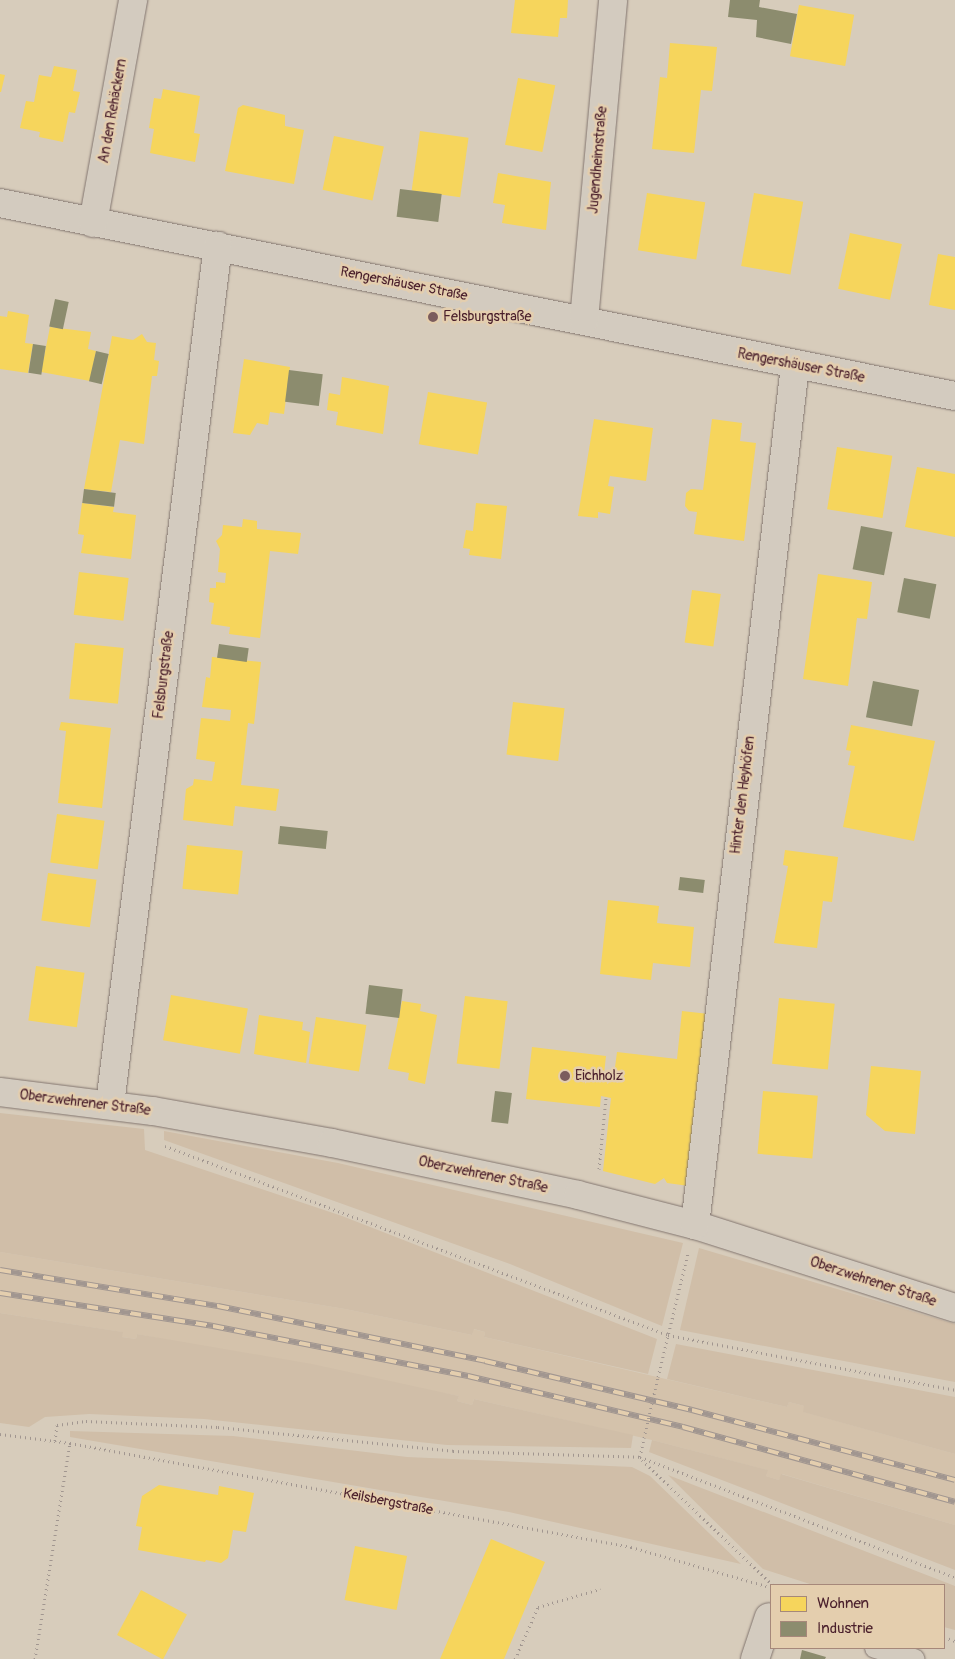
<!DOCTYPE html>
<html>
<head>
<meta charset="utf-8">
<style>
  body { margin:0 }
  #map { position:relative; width:955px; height:1659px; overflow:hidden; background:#d7ccbb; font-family:Pangolin,sans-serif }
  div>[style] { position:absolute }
  .built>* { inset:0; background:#d4c2ab }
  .green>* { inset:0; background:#d0bea8 }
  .homes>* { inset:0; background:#f6d55c; transform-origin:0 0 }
  .industry>* { inset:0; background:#8c8c6e; transform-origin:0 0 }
  .path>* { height:3px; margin-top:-1.5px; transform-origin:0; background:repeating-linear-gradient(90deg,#a19690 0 1px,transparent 0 5px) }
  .roads { filter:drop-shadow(0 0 1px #82756f) drop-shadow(0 0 1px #82756f) }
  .service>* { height:20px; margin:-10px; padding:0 10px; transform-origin:10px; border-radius:10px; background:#d3cbbf }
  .minor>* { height:28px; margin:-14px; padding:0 14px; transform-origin:14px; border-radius:14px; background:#d3cbbf }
  .rail>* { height:5.5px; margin-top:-2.75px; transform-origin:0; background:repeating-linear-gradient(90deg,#e4ceae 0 11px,#a19690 0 22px); box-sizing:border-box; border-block:1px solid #a19690 }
  .path-bridge>* { height:3px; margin-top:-1.5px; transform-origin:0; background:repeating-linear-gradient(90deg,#a19690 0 1px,transparent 0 5px) }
  .dots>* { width:14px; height:14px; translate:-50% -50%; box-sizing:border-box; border:2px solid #e4ceae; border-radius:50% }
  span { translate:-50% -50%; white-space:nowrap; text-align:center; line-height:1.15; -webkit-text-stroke:5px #e4ceae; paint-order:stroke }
  .street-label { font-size:14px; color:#4a1f2b }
  .poi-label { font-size:14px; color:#4a1f2b }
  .left { translate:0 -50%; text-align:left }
  .legend { position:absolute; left:770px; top:1584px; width:175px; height:65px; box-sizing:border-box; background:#e4ceae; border:1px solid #a6887a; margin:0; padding:6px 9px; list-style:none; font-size:15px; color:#4a1f2b }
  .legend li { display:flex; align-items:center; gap:10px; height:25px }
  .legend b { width:25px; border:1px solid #a6887a }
</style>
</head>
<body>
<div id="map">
  <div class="built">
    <i style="clip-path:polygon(0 1252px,345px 1309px,472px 1335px,473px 1329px,485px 1332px,484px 1337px,787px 1407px,789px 1402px,804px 1406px,804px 1412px,955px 1454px,955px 1525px,782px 1474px,779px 1480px,766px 1476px,767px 1470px,652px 1440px,474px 1399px,472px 1405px,457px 1401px,459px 1396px,137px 1334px,136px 1339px,122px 1337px,122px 1332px,0 1313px)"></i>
  </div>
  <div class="green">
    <i style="clip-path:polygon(0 1113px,144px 1129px,145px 1150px,342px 1216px,657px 1339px,648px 1374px,484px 1337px,485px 1332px,474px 1329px,472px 1335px,345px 1309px,0 1252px)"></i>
    <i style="clip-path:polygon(164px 1131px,338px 1163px,683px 1243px,662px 1326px,510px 1264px,164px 1140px)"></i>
    <i style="clip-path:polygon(699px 1248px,955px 1324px,955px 1382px,680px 1330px)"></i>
    <i style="clip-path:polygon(0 1313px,123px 1332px,122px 1337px,136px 1339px,137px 1334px,312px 1364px,459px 1396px,457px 1401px,472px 1405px,474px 1399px,633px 1435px,631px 1448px,447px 1445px,204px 1419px,89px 1414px,45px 1417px,29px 1427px,0 1423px)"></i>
    <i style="clip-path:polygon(676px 1344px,955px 1397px,955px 1454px,803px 1412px,804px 1406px,789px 1402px,787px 1407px,667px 1379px)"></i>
    <i style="clip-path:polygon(70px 1431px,233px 1436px,407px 1457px,632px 1467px,650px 1476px,741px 1564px,509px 1512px,70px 1437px)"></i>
    <i style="clip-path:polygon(652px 1440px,768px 1470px,766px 1476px,779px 1480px,781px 1474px,955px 1525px,955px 1570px,649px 1452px)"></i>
    <i style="clip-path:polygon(668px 1475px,955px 1586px,955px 1630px,944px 1627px,944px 1585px,813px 1585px,763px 1569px)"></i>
  </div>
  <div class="homes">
    <i style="clip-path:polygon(515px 0,568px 0,567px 18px,560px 18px,558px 37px,511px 33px)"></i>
    <i style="left:799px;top:5px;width:56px;height:52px;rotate:10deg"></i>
    <i style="clip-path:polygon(670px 43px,717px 47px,712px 91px,701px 90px,694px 153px,652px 149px,660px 77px,667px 78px)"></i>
    <i style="clip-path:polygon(54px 66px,77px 70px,73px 91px,80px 92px,75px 113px,69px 112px,63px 142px,39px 137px,40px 132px,20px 128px,26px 101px,34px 102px,39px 75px,51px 77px)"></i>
    <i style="clip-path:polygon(0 74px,5px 75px,1px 92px,0 92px)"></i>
    <i style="left:518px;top:78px;width:38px;height:68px;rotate:11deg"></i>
    <i style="clip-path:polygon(163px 89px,200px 96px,194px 133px,200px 134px,195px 162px,150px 153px,154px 129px,149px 128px,154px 98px,161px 99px)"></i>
    <i style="clip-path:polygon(243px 105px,285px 115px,285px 126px,304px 130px,294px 184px,225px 171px,238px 108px)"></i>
    <i style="left:420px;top:131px;width:49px;height:60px;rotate:8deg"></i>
    <i style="left:334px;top:136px;width:51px;height:55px;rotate:12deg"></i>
    <i style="clip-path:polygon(498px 173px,551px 182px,546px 230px,502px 223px,505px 205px,493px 203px)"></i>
    <i style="left:647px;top:193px;width:59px;height:58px;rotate:9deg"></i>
    <i style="left:754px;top:193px;width:50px;height:74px;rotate:10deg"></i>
    <i style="left:850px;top:233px;width:53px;height:57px;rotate:12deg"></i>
    <i style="clip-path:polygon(938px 254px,955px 257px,955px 310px,929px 305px)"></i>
    <i style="clip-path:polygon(8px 311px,29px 315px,25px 343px,33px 344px,28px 373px,0 369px,0 316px,7px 317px)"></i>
    <i style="clip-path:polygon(50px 327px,91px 332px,88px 349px,96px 351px,90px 381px,41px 372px)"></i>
    <i style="clip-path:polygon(142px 334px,147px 342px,156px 343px,154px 360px,159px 361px,157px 376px,152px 376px,144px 444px,120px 440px,111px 492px,84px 489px,112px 336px,133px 340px)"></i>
    <i style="clip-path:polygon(244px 359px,290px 367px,284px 414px,270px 412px,268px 425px,257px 423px,250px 435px,233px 433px)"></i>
    <i style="clip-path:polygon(342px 377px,389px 386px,383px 434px,336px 425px,338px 412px,327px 410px,329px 393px,340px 395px)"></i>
    <i style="left:428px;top:392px;width:60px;height:53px;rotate:10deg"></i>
    <i style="clip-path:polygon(594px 419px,653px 428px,646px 481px,610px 476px,608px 486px,614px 487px,610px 514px,598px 512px,598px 518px,578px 516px)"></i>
    <i style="clip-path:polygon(712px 419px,742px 423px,740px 441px,756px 443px,744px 541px,694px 534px,697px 512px,689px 511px,685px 506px,686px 493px,691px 489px,703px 490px)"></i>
    <i style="left:837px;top:447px;width:56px;height:63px;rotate:9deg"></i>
    <i style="clip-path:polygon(917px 467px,955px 474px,955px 537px,905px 527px)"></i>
    <i style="clip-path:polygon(82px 503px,114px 507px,113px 512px,136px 515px,131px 559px,81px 553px,84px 535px,78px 534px)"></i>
    <i style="clip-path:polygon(476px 503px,507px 506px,501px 559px,469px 555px,470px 549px,463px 548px,466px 530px,473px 531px)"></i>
    <i style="clip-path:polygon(243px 519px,257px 521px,257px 529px,301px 533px,298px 554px,270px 551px,260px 638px,229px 634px,230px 627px,211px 624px,214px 603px,209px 602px,210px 588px,216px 588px,216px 582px,225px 583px,226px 573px,218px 572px,220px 549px,216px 541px,222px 535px,223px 525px,242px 527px)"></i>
    <i style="left:79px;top:572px;width:50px;height:43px;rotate:7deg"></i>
    <i style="clip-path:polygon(818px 574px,872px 582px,867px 619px,857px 618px,848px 686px,803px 679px)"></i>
    <i style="left:692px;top:590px;width:29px;height:53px;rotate:8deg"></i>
    <i style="left:75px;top:643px;width:49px;height:56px;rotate:6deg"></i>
    <i style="clip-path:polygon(212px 657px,261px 662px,254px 724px,248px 723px,241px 785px,279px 789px,276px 811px,235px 806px,233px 826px,183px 820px,186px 789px,193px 785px,194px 779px,212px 781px,215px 762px,196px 759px,201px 718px,230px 721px,231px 710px,202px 707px,206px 677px,210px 678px)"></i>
    <i style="left:513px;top:702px;width:52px;height:53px;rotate:7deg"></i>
    <i style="clip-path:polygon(61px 722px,111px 728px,102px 808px,58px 803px,66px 731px,59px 730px)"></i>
    <i style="clip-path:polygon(851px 725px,935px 741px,914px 841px,843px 827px,855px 766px,848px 765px,851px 751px,846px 750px)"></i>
    <i style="left:57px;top:814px;width:48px;height:49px;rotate:8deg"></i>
    <i style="left:187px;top:845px;width:56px;height:44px;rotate:6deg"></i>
    <i style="clip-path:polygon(785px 850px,838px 857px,832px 902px,823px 901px,817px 948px,774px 943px,788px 866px,783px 865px)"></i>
    <i style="left:48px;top:873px;width:49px;height:48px;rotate:8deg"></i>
    <i style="clip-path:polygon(608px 900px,659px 906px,657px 923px,694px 927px,690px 967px,653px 963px,651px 980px,600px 974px)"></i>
    <i style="left:36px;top:966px;width:49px;height:55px;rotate:8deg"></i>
    <i style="left:171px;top:995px;width:78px;height:46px;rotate:10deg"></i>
    <i style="left:465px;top:996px;width:43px;height:68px;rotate:7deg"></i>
    <i style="left:779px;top:998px;width:56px;height:66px;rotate:6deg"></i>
    <i style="clip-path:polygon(402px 1001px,421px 1004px,420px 1011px,437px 1015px,425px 1084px,408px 1080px,409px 1073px,388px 1069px)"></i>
    <i style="clip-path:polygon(682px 1011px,709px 1014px,689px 1186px,667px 1183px,664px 1178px,655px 1184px,603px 1171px,611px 1098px,601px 1096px,600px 1107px,526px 1099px,532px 1047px,606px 1056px,604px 1074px,614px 1075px,617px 1052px,677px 1059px)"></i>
    <i style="clip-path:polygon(259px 1015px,303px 1022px,302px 1030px,310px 1032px,306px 1063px,254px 1054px)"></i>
    <i style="left:316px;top:1017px;width:51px;height:47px;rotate:9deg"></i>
    <i style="clip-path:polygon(871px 1066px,921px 1071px,915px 1134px,885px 1131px,866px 1115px)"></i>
    <i style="left:763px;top:1091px;width:55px;height:63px;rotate:5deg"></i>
    <i style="clip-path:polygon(159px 1485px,218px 1495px,219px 1486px,254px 1493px,246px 1532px,233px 1530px,228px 1558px,221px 1563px,206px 1560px,205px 1562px,138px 1550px,142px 1527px,136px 1526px,142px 1496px)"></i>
    <i style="clip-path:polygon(491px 1539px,545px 1562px,530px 1597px,504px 1659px,440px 1659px)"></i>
    <i style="left:355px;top:1546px;width:53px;height:55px;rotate:11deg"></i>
    <i style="left:141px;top:1590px;width:52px;height:51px;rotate:28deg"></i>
  </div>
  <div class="industry">
    <i style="clip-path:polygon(730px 0,760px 0,759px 7px,797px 14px,791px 44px,756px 37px,757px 20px,728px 17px)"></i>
    <i style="left:400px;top:189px;width:42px;height:28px;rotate:7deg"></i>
    <i style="left:55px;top:299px;width:14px;height:28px;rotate:12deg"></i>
    <i style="left:33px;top:344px;width:13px;height:29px;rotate:9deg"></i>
    <i style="left:96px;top:351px;width:13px;height:31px;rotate:13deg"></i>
    <i style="left:289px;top:370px;width:34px;height:32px;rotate:7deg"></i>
    <i style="left:84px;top:489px;width:32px;height:14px;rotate:7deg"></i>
    <i style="left:861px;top:526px;width:32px;height:44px;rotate:11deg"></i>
    <i style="left:904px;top:578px;width:33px;height:35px;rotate:11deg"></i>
    <i style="left:219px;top:644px;width:30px;height:14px;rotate:8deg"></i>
    <i style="left:873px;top:681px;width:47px;height:37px;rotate:11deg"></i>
    <i style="left:280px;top:826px;width:48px;height:18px;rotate:6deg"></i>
    <i style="left:680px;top:877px;width:25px;height:13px;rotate:7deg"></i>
    <i style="left:369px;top:985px;width:34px;height:29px;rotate:7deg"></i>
    <i style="left:495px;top:1091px;width:17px;height:31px;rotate:7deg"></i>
    <i style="clip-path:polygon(802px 1650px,826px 1657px,825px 1659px,800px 1659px)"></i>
  </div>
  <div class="path">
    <i style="left:165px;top:1146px;width:537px;rotate:20.59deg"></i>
    <i style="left:668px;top:1335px;width:292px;rotate:10.8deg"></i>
    <i style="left:599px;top:1169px;width:72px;rotate:-84.4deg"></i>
    <i style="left:658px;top:1377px;width:128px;rotate:-76.4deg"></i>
    <i style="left:0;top:1434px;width:71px;rotate:7.3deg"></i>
    <i style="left:70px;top:1443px;width:571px;rotate:10.5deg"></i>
    <i style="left:631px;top:1547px;width:141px;rotate:16.1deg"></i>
    <i style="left:55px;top:1441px;width:16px;rotate:-83deg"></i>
    <i style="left:57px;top:1425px;width:29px;rotate:-8deg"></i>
    <i style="left:86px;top:1421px;width:132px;rotate:2.6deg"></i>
    <i style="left:218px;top:1427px;width:236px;rotate:5.8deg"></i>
    <i style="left:453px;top:1451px;width:187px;rotate:1.8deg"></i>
    <i style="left:640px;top:1457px;width:337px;rotate:20.9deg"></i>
    <i style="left:640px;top:1457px;width:19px;rotate:-78deg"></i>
    <i style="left:642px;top:1460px;width:181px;rotate:43.7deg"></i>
    <i style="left:944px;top:1637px;width:12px;rotate:20deg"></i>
    <i style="left:35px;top:1659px;width:219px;rotate:-80.8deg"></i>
    <i style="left:515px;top:1659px;width:57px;rotate:-66.1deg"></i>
    <i style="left:538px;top:1607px;width:65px;rotate:-16.2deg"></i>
  </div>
  <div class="roads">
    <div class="service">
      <i style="left:875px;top:1648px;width:41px;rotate:15.8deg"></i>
    </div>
    <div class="minor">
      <i style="left:0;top:203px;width:974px;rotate:11.43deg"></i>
      <i style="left:93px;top:223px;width:227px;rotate:-79.8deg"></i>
      <i style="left:584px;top:320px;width:321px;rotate:-84.8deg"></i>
      <i style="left:0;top:1092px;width:154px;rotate:7.1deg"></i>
      <i style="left:153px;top:1111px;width:182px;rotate:10.1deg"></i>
      <i style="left:332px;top:1143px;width:251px;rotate:11.9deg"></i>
      <i style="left:578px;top:1195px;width:121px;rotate:14.4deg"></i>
      <i style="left:695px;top:1225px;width:273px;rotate:17.7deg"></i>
      <i style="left:110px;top:1104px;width:865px;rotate:-82.83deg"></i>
      <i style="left:695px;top:1225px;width:865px;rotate:-83.36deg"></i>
      <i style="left:755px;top:1659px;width:44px;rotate:-71.6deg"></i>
    </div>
  </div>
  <div class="rail">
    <i style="left:0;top:1270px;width:221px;rotate:9.4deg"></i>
    <i style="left:218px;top:1306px;width:273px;rotate:11.6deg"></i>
    <i style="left:485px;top:1361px;width:213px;rotate:13.3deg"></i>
    <i style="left:692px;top:1410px;width:272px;rotate:14.9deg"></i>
    <i style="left:0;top:1293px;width:216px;rotate:8.8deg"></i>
    <i style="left:213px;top:1326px;width:260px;rotate:11.1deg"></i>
    <i style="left:468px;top:1376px;width:221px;rotate:13.3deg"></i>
    <i style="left:683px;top:1427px;width:282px;rotate:15.4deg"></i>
  </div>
  <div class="path-bridge">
    <i style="left:644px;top:1438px;width:63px;rotate:-77.1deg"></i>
  </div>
  <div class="dots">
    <i style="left:433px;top:317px;background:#7b5c5d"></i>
    <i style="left:565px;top:1076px;background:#7b5c5d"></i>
  </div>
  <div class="street-label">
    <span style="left:113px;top:111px;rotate:-80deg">An den Rehäckern</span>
    <span style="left:598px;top:160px;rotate:-85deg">Jugendheimstraße</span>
    <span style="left:404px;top:284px;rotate:11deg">Rengershäuser Straße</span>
    <span style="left:801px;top:366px;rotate:11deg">Rengershäuser Straße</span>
    <span style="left:164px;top:675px;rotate:-83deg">Felsburgstraße</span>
    <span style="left:743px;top:795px;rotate:-83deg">Hinter den Heyhöfen</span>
    <span style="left:85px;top:1103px;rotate:7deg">Oberzwehrener Straße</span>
    <span style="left:483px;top:1175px;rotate:12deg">Oberzwehrener Straße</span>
    <span style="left:873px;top:1282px;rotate:18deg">Oberzwehrener Straße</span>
    <span style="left:388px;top:1502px;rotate:11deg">Keilsbergstraße</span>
  </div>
  <div class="poi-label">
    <span class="left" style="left:443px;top:317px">Felsburgstraße</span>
    <span class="left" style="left:575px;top:1076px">Eichholz</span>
  </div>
  <ul class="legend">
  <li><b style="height:14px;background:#f6d55c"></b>Wohnen</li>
  <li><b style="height:14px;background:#8c8c6e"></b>Industrie</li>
  </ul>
</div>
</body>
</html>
